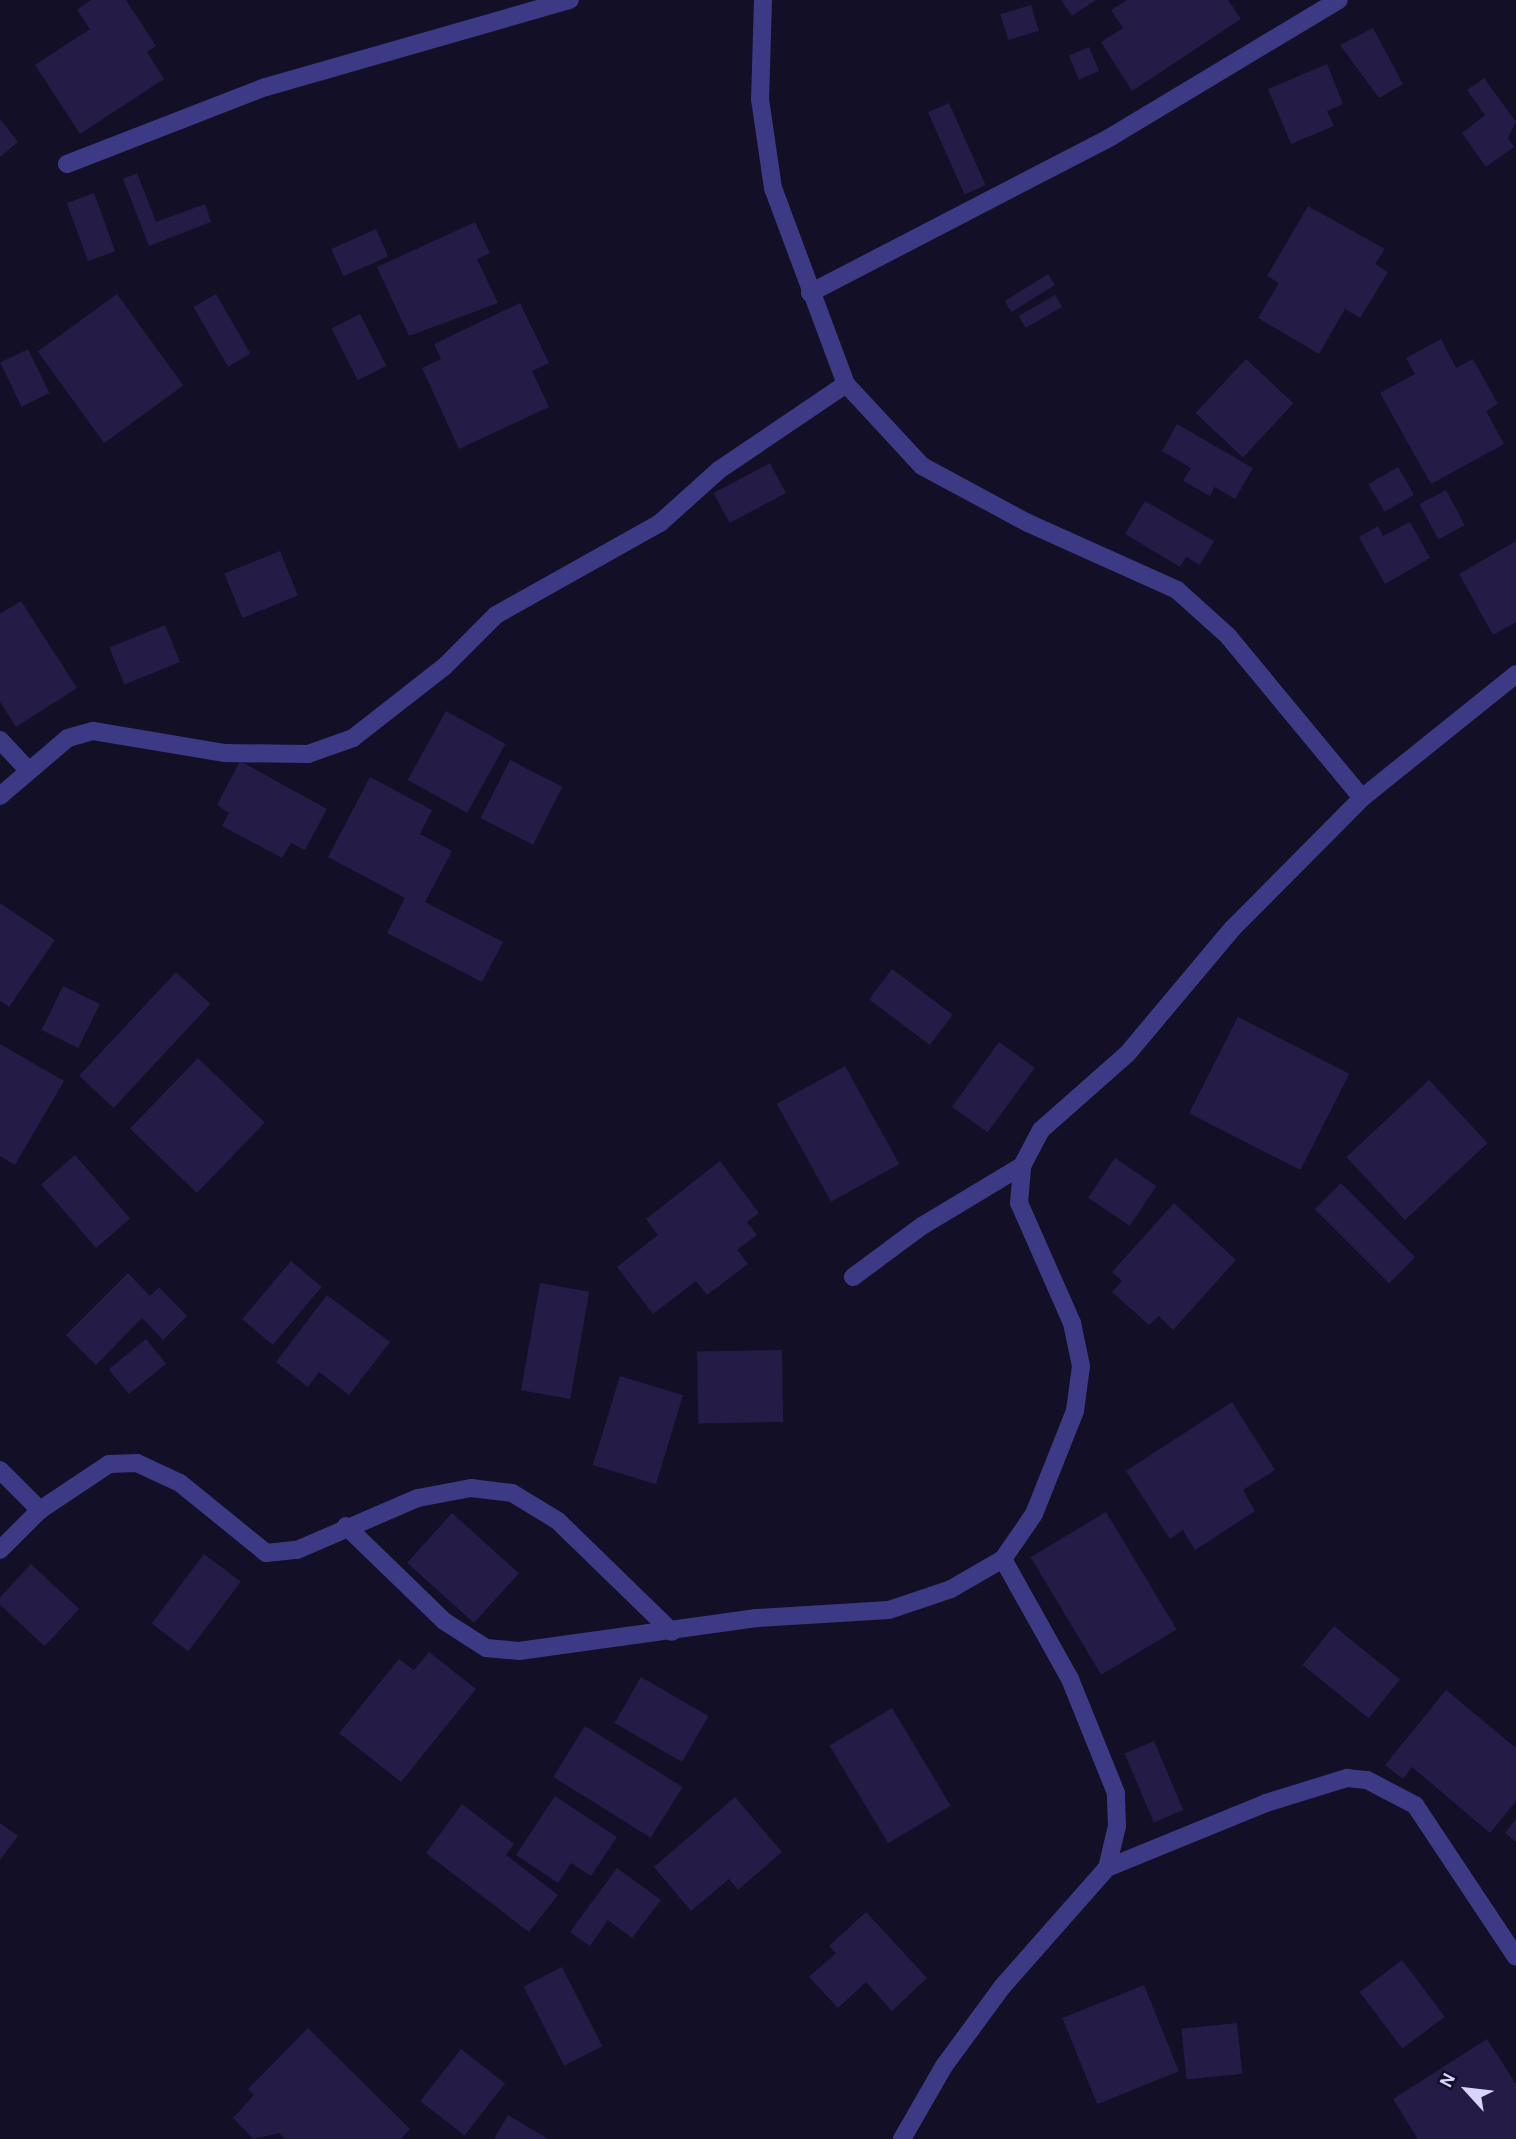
<!DOCTYPE html>
<html>
<head>
<meta charset="utf-8">
<style>
  body { margin:0 }
  #map { position:relative; width:1516px; height:2139px; overflow:hidden; background:#130f26; font-family:"Alegreya Sans",sans-serif }
  div>[style] { position:absolute }
  .building>* { inset:0; background:#241b47; transform-origin:0 0 }
  .minor>* { height:18px; margin:-9px; padding:0 9px; transform-origin:9px; border-radius:9px; background:#3d3a85 }
  span { translate:-50% -50%; white-space:nowrap; text-align:center; line-height:1.15; -webkit-text-stroke:5px #130f26; paint-order:stroke }
  .north { position:absolute; left:1432px; top:2055px; width:70px; height:70px; -webkit-text-stroke:5px #130f26; paint-order:stroke; rotate:297deg; font-size:19px; font-weight:700; line-height:28px; text-align:center; color:#d9d4ff }
  .north::after { content:''; display:block; margin:auto; width:24px; height:32px; background:#d9d4ff; clip-path:polygon(50% 0,100% 100%,50% 72%,0 100%) }
</style>
</head>
<body>
<div id="map">
  <div class="building">
    <i style="clip-path:polygon(91px 0,126px 0,156px 46px,147px 52px,164px 79px,80px 134px,35px 65px,90px 29px,77px 10px)"></i>
    <i style="clip-path:polygon(1061px 0,1096px 0,1072px 16px)"></i>
    <i style="clip-path:polygon(1127px 0,1228px 0,1241px 19px,1132px 91px,1101px 42px,1123px 28px,1111px 10px)"></i>
    <i style="left:1031px;top:5px;width:27px;height:32px;rotate:73deg"></i>
    <i style="clip-path:polygon(1373px 28px,1403px 84px,1379px 98px,1340px 45px)"></i>
    <i style="left:1089px;top:47px;width:26px;height:22px;rotate:67deg"></i>
    <i style="clip-path:polygon(1327px 64px,1343px 104px,1327px 111px,1334px 126px,1291px 144px,1268px 89px)"></i>
    <i style="clip-path:polygon(1484px 78px,1516px 122px,1508px 138px,1514px 147px,1486px 167px,1462px 133px,1485px 115px,1467px 90px)"></i>
    <i style="left:949px;top:103px;width:90px;height:23px;rotate:66deg"></i>
    <i style="clip-path:polygon(0 119px,18px 142px,0 157px)"></i>
    <i style="clip-path:polygon(137px 173px,156px 222px,205px 204px,211px 222px,149px 246px,123px 179px)"></i>
    <i style="left:94px;top:193px;width:62px;height:29px;rotate:70deg"></i>
    <i style="clip-path:polygon(1308px 206px,1385px 249px,1375px 264px,1388px 272px,1360px 318px,1345px 309px,1319px 354px,1258px 318px,1279px 283px,1267px 276px)"></i>
    <i style="clip-path:polygon(475px 222px,490px 253px,477px 259px,498px 303px,409px 336px,377px 267px)"></i>
    <i style="left:376px;top:229px;width:30px;height:49px;rotate:66deg"></i>
    <i style="left:1048px;top:274px;width:13px;height:51px;rotate:58deg"></i>
    <i style="left:117px;top:294px;width:113px;height:98px;rotate:54deg"></i>
    <i style="left:216px;top:294px;width:69px;height:26px;rotate:60deg"></i>
    <i style="left:1055px;top:295px;width:14px;height:42px;rotate:60deg"></i>
    <i style="clip-path:polygon(520px 303px,549px 363px,532px 371px,549px 407px,459px 449px,422px 368px,441px 359px,434px 344px)"></i>
    <i style="left:360px;top:314px;width:58px;height:32px;rotate:63deg"></i>
    <i style="clip-path:polygon(1441px 339px,1456px 368px,1473px 359px,1498px 404px,1486px 411px,1504px 444px,1431px 484px,1380px 393px,1415px 374px,1406px 358px)"></i>
    <i style="left:28px;top:349px;width:49px;height:31px;rotate:64deg"></i>
    <i style="left:1246px;top:359px;width:65px;height:74px;rotate:43deg"></i>
    <i style="clip-path:polygon(1177px 424px,1253px 468px,1235px 499px,1215px 487px,1210px 496px,1183px 481px,1191px 468px,1162px 451px)"></i>
    <i style="left:770px;top:463px;width:34px;height:64px;rotate:62deg"></i>
    <i style="left:1398px;top:467px;width:32px;height:34px;rotate:60deg"></i>
    <i style="left:1446px;top:490px;width:40px;height:30px;rotate:62deg"></i>
    <i style="clip-path:polygon(1145px 501px,1214px 541px,1200px 565px,1186px 557px,1180px 567px,1125px 534px)"></i>
    <i style="clip-path:polygon(1410px 522px,1430px 558px,1385px 584px,1359px 537px,1378px 526px,1383px 536px)"></i>
    <i style="clip-path:polygon(1516px 541px,1516px 622px,1493px 635px,1459px 574px)"></i>
    <i style="left:280px;top:551px;width:48px;height:60px;rotate:68deg"></i>
    <i style="clip-path:polygon(21px 601px,77px 688px,16px 727px,0 702px,0 614px)"></i>
    <i style="left:165px;top:625px;width:40px;height:60px;rotate:68deg"></i>
    <i style="left:446px;top:711px;width:68px;height:79px;rotate:29deg"></i>
    <i style="left:510px;top:760px;width:59px;height:65px;rotate:27deg"></i>
    <i style="clip-path:polygon(240px 761px,327px 809px,305px 850px,291px 843px,282px 858px,222px 826px,229px 813px,217px 805px)"></i>
    <i style="clip-path:polygon(370px 777px,432px 810px,420px 834px,452px 851px,425px 902px,503px 942px,482px 982px,387px 933px,405px 898px,328px 857px)"></i>
    <i style="clip-path:polygon(0 903px,55px 940px,9px 1007px,0 1001px)"></i>
    <i style="left:892px;top:969px;width:76px;height:38px;rotate:37deg"></i>
    <i style="left:176px;top:972px;width:47px;height:142px;rotate:43deg"></i>
    <i style="left:63px;top:986px;width:41px;height:49px;rotate:26deg"></i>
    <i style="left:1238px;top:1017px;width:125px;height:108px;rotate:27deg"></i>
    <i style="left:999px;top:1042px;width:44px;height:80px;rotate:36deg"></i>
    <i style="clip-path:polygon(0 1044px,64px 1081px,15px 1165px,0 1156px)"></i>
    <i style="left:198px;top:1058px;width:93px;height:98px;rotate:44deg"></i>
    <i style="left:845px;top:1066px;width:112px;height:78px;rotate:61deg"></i>
    <i style="left:1429px;top:1080px;width:86px;height:113px;rotate:47deg"></i>
    <i style="left:75px;top:1155px;width:84px;height:45px;rotate:49deg"></i>
    <i style="left:1115px;top:1158px;width:50px;height:48px;rotate:34deg"></i>
    <i style="clip-path:polygon(720px 1161px,759px 1213px,747px 1222px,757px 1235px,737px 1250px,748px 1264px,707px 1295px,696px 1281px,653px 1314px,617px 1267px,658px 1235px,646px 1219px)"></i>
    <i style="left:1341px;top:1183px;width:105px;height:37px;rotate:45deg"></i>
    <i style="clip-path:polygon(1174px 1203px,1236px 1260px,1173px 1330px,1159px 1316px,1149px 1325px,1112px 1292px,1122px 1281px,1112px 1272px)"></i>
    <i style="left:291px;top:1261px;width:40px;height:76px;rotate:40deg"></i>
    <i style="clip-path:polygon(128px 1273px,150px 1296px,159px 1287px,187px 1316px,163px 1340px,142px 1318px,96px 1365px,66px 1335px)"></i>
    <i style="left:540px;top:1283px;width:50px;height:109px;rotate:10deg"></i>
    <i style="clip-path:polygon(327px 1295px,390px 1342px,349px 1395px,319px 1372px,308px 1387px,276px 1362px)"></i>
    <i style="left:146px;top:1339px;width:32px;height:48px;rotate:51deg"></i>
    <i style="left:782px;top:1350px;width:72px;height:85px;rotate:89deg"></i>
    <i style="left:620px;top:1376px;width:66px;height:93px;rotate:17deg"></i>
    <i style="clip-path:polygon(1232px 1402px,1275px 1470px,1243px 1490px,1255px 1511px,1195px 1550px,1183px 1530px,1170px 1539px,1126px 1471px)"></i>
    <i style="left:1106px;top:1512px;width:137px;height:88px;rotate:59deg"></i>
    <i style="left:452px;top:1513px;width:90px;height:67px;rotate:42deg"></i>
    <i style="left:204px;top:1554px;width:46px;height:87px;rotate:37deg"></i>
    <i style="left:31px;top:1564px;width:66px;height:51px;rotate:43deg"></i>
    <i style="left:1334px;top:1626px;width:85px;height:50px;rotate:39deg"></i>
    <i style="clip-path:polygon(429px 1652px,476px 1689px,401px 1782px,339px 1733px,399px 1659px,414px 1670px)"></i>
    <i style="left:641px;top:1677px;width:78px;height:53px;rotate:30deg"></i>
    <i style="clip-path:polygon(1446px 1690px,1516px 1748px,1516px 1801px,1490px 1833px,1412px 1767px,1403px 1779px,1385px 1765px)"></i>
    <i style="left:892px;top:1708px;width:114px;height:73px;rotate:59deg"></i>
    <i style="left:585px;top:1726px;width:115px;height:60px;rotate:32deg"></i>
    <i style="left:1154px;top:1741px;width:75px;height:32px;rotate:67deg"></i>
    <i style="clip-path:polygon(555px 1796px,617px 1837px,591px 1876px,571px 1863px,558px 1883px,516px 1855px)"></i>
    <i style="clip-path:polygon(735px 1797px,782px 1852px,738px 1890px,729px 1879px,691px 1911px,654px 1867px)"></i>
    <i style="clip-path:polygon(462px 1804px,514px 1844px,506px 1855px,558px 1895px,529px 1932px,426px 1853px)"></i>
    <i style="clip-path:polygon(1516px 1819px,1516px 1842px,1505px 1833px)"></i>
    <i style="clip-path:polygon(0 1823px,18px 1836px,0 1860px)"></i>
    <i style="clip-path:polygon(617px 1868px,661px 1900px,632px 1938px,608px 1920px,590px 1946px,570px 1932px)"></i>
    <i style="clip-path:polygon(866px 1912px,927px 1978px,892px 2011px,866px 1982px,838px 2008px,809px 1977px,836px 1953px,829px 1946px)"></i>
    <i style="left:1402px;top:1960px;width:71px;height:53px;rotate:53deg"></i>
    <i style="left:562px;top:1967px;width:89px;height:43px;rotate:63deg"></i>
    <i style="left:1144px;top:1985px;width:93px;height:88px;rotate:68deg"></i>
    <i style="left:1237px;top:2023px;width:51px;height:56px;rotate:84deg"></i>
    <i style="clip-path:polygon(308px 2028px,410px 2129px,401px 2139px,285px 2139px,279px 2133px,254px 2139px,233px 2118px,254px 2095px,248px 2089px)"></i>
    <i style="clip-path:polygon(1487px 2039px,1516px 2084px,1516px 2139px,1418px 2139px,1393px 2099px)"></i>
    <i style="left:461px;top:2049px;width:56px;height:66px;rotate:38deg"></i>
    <i style="clip-path:polygon(508px 2115px,548px 2139px,494px 2139px)"></i>
  </div>
  <div class="minor">
    <i style="left:763px;top:0;width:99px;rotate:91.7deg"></i>
    <i style="left:760px;top:99px;width:90px;rotate:81.7deg"></i>
    <i style="left:773px;top:188px;width:209px;rotate:69.6deg"></i>
    <i style="left:846px;top:384px;width:112px;rotate:47.2deg"></i>
    <i style="left:922px;top:466px;width:120px;rotate:28.3deg"></i>
    <i style="left:1028px;top:523px;width:163px;rotate:24.2deg"></i>
    <i style="left:1177px;top:590px;width:69px;rotate:42deg"></i>
    <i style="left:1228px;top:636px;width:210px;rotate:50.4deg"></i>
    <i style="left:67px;top:164px;width:213px;rotate:-21.2deg"></i>
    <i style="left:266px;top:87px;width:316px;rotate:-16deg"></i>
    <i style="left:810px;top:293px;width:337px;rotate:-27.4deg"></i>
    <i style="left:1109px;top:138px;width:268px;rotate:-31deg"></i>
    <i style="left:0;top:740px;width:41px;rotate:47deg"></i>
    <i style="left:0;top:796px;width:89px;rotate:-40.5deg"></i>
    <i style="left:68px;top:738px;width:26px;rotate:-16deg"></i>
    <i style="left:93px;top:731px;width:134px;rotate:9.5deg"></i>
    <i style="left:225px;top:753px;width:83px;rotate:0.7deg"></i>
    <i style="left:308px;top:754px;width:48px;rotate:-19.6deg"></i>
    <i style="left:353px;top:738px;width:115px;rotate:-38deg"></i>
    <i style="left:444px;top:667px;width:74px;rotate:-45deg"></i>
    <i style="left:496px;top:615px;width:188px;rotate:-29.3deg"></i>
    <i style="left:660px;top:523px;width:79px;rotate:-41.9deg"></i>
    <i style="left:719px;top:470px;width:153px;rotate:-34.1deg"></i>
    <i style="left:853px;top:1277px;width:86px;rotate:-36.5deg"></i>
    <i style="left:922px;top:1226px;width:117px;rotate:-31deg"></i>
    <i style="left:0;top:1470px;width:57px;rotate:45deg"></i>
    <i style="left:346px;top:1526px;width:136px;rotate:44.1deg"></i>
    <i style="left:444px;top:1621px;width:50px;rotate:32.7deg"></i>
    <i style="left:486px;top:1648px;width:33px;rotate:5deg"></i>
    <i style="left:519px;top:1651px;width:240px;rotate:-7.9deg"></i>
    <i style="left:757px;top:1618px;width:132px;rotate:-3.5deg"></i>
    <i style="left:889px;top:1610px;width:65px;rotate:-18.7deg"></i>
    <i style="left:951px;top:1589px;width:60px;rotate:-30deg"></i>
    <i style="left:1003px;top:1559px;width:55px;rotate:-55.4deg"></i>
    <i style="left:1034px;top:1514px;width:111px;rotate:-68.3deg"></i>
    <i style="left:1075px;top:1411px;width:45px;rotate:-82.4deg"></i>
    <i style="left:1081px;top:1366px;width:44px;rotate:-101.8deg"></i>
    <i style="left:1072px;top:1323px;width:131px;rotate:-113.8deg"></i>
    <i style="left:1019px;top:1203px;width:37px;rotate:-85deg"></i>
    <i style="left:1022px;top:1166px;width:41px;rotate:-62.2deg"></i>
    <i style="left:1041px;top:1130px;width:116px;rotate:-41.5deg"></i>
    <i style="left:1128px;top:1053px;width:163px;rotate:-50deg"></i>
    <i style="left:1233px;top:928px;width:183px;rotate:-45.2deg"></i>
    <i style="left:1362px;top:798px;width:198px;rotate:-38.8deg"></i>
    <i style="left:0;top:1550px;width:57px;rotate:-45deg"></i>
    <i style="left:40px;top:1510px;width:83px;rotate:-33.7deg"></i>
    <i style="left:109px;top:1464px;width:28px;rotate:-2deg"></i>
    <i style="left:137px;top:1463px;width:47px;rotate:24.9deg"></i>
    <i style="left:180px;top:1483px;width:111px;rotate:39.1deg"></i>
    <i style="left:266px;top:1553px;width:31px;rotate:-6deg"></i>
    <i style="left:297px;top:1550px;width:132px;rotate:-23.3deg"></i>
    <i style="left:418px;top:1498px;width:54px;rotate:-10.7deg"></i>
    <i style="left:471px;top:1488px;width:41px;rotate:7deg"></i>
    <i style="left:512px;top:1493px;width:54px;rotate:31.3deg"></i>
    <i style="left:558px;top:1521px;width:159px;rotate:44.2deg"></i>
    <i style="left:1107px;top:1868px;width:172px;rotate:-22.2deg"></i>
    <i style="left:1266px;top:1803px;width:85px;rotate:-17.2deg"></i>
    <i style="left:1347px;top:1778px;width:20px;rotate:6deg"></i>
    <i style="left:1367px;top:1780px;width:54px;rotate:27.5deg"></i>
    <i style="left:1415px;top:1805px;width:182px;rotate:56.4deg"></i>
    <i style="left:902px;top:2139px;width:84px;rotate:-60.1deg"></i>
    <i style="left:944px;top:2066px;width:98px;rotate:-53.7deg"></i>
    <i style="left:1002px;top:1987px;width:159px;rotate:-48.6deg"></i>
    <i style="left:1107px;top:1868px;width:43px;rotate:-76.6deg"></i>
    <i style="left:1117px;top:1826px;width:33px;rotate:-92deg"></i>
    <i style="left:1116px;top:1793px;width:123px;rotate:-112deg"></i>
    <i style="left:1070px;top:1679px;width:137px;rotate:-119.2deg"></i>
  </div>
  <div class="north">N</div>
</div>
</body>
</html>
